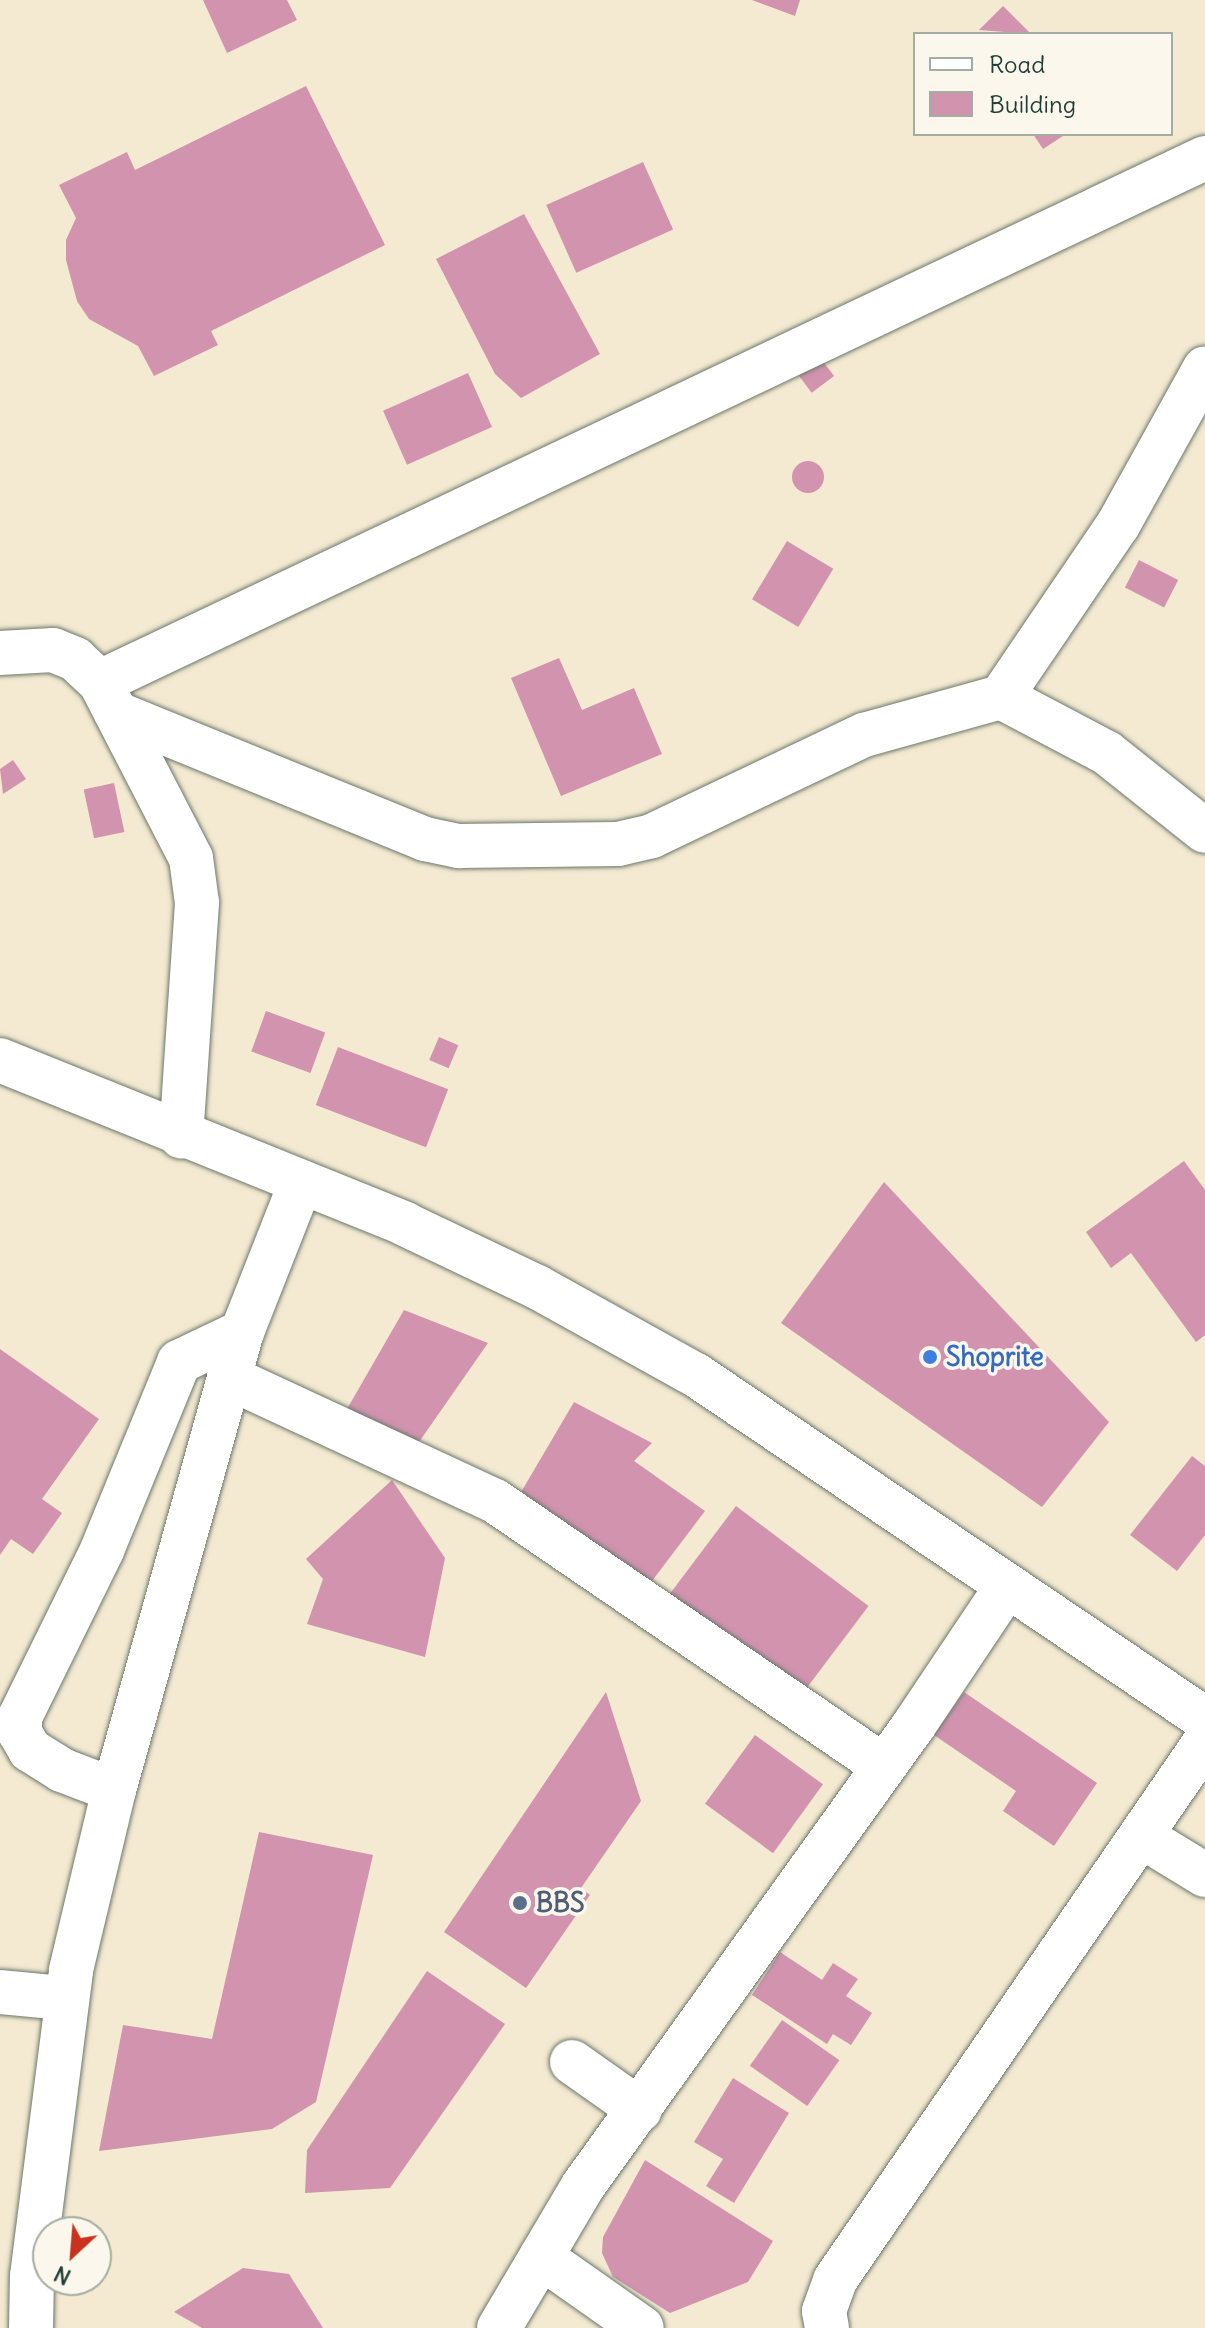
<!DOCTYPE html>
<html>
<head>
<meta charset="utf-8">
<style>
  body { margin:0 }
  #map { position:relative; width:1205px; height:2328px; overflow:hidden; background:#f4e9d1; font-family:Delius,sans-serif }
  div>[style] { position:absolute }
  .building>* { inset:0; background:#d293af; transform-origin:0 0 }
  .round { border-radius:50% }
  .roads { filter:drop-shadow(0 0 2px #6a796b) drop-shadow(0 0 2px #6a796b) }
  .minor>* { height:44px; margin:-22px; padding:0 22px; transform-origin:22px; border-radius:22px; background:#fff }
  .dots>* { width:22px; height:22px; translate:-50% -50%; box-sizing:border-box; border:4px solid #fbf7ec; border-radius:50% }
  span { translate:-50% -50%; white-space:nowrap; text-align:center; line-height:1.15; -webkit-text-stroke:7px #fbf7ec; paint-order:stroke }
  .shop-label { font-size:26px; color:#366cbe; font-weight:700 }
  .left { translate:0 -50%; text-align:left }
  .service-label { font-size:26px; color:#4e5e75; font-weight:700 }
  .legend { position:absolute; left:913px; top:32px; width:260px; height:104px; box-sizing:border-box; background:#fbf7ec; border:2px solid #a3ada2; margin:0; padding:10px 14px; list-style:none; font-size:24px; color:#1f3d34 }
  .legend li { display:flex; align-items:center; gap:16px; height:40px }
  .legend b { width:40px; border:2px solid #a3ada2 }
  .north { position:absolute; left:32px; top:2216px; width:80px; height:80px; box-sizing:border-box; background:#fbf7ec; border:2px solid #a3ada2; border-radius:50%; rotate:206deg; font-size:22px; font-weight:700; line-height:32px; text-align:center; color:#1f3d34 }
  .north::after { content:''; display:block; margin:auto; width:28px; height:36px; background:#c8321e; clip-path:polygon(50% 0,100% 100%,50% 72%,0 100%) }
</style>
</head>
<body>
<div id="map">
  <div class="building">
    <i style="clip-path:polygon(203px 0,287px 0,297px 20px,227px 53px)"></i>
    <i style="clip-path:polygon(752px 0,800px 0,795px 16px)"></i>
    <i style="clip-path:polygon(1003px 6px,1031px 34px,979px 30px)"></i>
    <i style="clip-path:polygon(306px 86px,385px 245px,211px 331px,218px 345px,154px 376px,138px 346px,89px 319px,77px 301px,66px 260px,66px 240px,76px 218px,59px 185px,127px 152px,135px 170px)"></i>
    <i style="clip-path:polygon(1033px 134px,1066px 134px,1043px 149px)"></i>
    <i style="left:643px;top:162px;width:74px;height:106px;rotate:66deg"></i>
    <i style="clip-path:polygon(524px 214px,600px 354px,521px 398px,495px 374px,436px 259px)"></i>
    <i style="left:816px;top:352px;width:30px;height:28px;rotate:53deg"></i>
    <i style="left:468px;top:373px;width:59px;height:93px;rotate:66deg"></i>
    <i class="round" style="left:792px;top:461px;width:32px;height:32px"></i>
    <i style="left:787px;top:541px;width:54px;height:68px;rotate:31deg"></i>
    <i style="left:1139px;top:560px;width:44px;height:31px;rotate:27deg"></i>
    <i style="clip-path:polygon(559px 658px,582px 710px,634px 688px,662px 754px,561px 796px,511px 678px)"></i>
    <i style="clip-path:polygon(13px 760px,26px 779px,3px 794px,0 769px)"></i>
    <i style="left:114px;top:783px;width:50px;height:31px;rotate:78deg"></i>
    <i style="left:266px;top:1011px;width:63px;height:43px;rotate:20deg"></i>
    <i style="left:439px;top:1037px;width:21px;height:25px;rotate:23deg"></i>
    <i style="left:338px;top:1047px;width:118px;height:62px;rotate:21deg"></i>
    <i style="clip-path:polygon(1184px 1161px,1205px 1190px,1205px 1335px,1196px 1342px,1131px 1253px,1111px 1268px,1086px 1232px)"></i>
    <i style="clip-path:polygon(884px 1182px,1109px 1422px,1042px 1507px,781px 1323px)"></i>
    <i style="clip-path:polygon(404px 1310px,488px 1343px,419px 1442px,347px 1409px)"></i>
    <i style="clip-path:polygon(0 1349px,99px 1419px,42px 1499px,62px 1513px,33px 1554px,11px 1539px,0 1555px)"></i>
    <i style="clip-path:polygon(574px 1402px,652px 1443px,634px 1461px,705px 1511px,652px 1581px,517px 1499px)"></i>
    <i style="clip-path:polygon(1192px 1456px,1205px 1466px,1205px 1535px,1177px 1571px,1130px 1535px)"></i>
    <i style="clip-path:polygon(392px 1480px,445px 1558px,425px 1657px,307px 1624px,323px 1579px,306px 1559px)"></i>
    <i style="left:736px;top:1506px;width:166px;height:112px;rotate:37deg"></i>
    <i style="clip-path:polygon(606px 1692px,641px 1801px,581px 1888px,590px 1895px,526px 1988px,444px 1932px)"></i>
    <i style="clip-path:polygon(964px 1692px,1097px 1783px,1054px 1846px,1003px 1811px,1016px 1791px,934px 1735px)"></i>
    <i style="left:755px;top:1735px;width:84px;height:85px;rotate:36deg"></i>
    <i style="clip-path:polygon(259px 1832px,373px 1855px,316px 2102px,272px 2129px,99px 2151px,123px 2025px,212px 2039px)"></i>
    <i style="clip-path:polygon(780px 1952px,822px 1980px,833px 1963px,858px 1979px,846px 1996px,872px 2013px,851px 2045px,833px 2034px,827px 2044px,752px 1995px)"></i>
    <i style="clip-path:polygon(427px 1971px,505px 2024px,390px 2188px,305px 2193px,307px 2150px)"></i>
    <i style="left:782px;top:2020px;width:70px;height:56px;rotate:35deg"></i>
    <i style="clip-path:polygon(733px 2078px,789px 2113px,734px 2203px,706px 2186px,723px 2159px,694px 2142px)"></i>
    <i style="clip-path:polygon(645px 2160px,773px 2241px,748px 2282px,670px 2313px,613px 2277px,602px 2253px,603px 2237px)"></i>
    <i style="clip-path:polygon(243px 2268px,289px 2274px,323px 2328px,202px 2328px,174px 2312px)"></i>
  </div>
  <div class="roads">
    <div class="minor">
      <i style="left:0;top:653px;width:53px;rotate:-3.2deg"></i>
      <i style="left:53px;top:650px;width:24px;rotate:22deg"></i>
      <i style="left:75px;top:659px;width:34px;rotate:43deg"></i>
      <i style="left:100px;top:682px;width:198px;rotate:62.7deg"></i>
      <i style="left:191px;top:858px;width:45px;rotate:82.4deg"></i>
      <i style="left:197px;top:903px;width:234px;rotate:93.9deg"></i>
      <i style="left:100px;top:682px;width:1223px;rotate:-25.37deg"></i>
      <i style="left:1001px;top:697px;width:208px;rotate:-55.8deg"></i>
      <i style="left:1118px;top:525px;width:179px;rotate:-61deg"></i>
      <i style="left:116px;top:713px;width:334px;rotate:22.2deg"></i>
      <i style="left:425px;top:839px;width:35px;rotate:12deg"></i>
      <i style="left:459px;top:846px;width:159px;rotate:-0.7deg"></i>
      <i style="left:618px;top:844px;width:35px;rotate:-13deg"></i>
      <i style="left:652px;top:836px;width:235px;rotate:-25.5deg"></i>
      <i style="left:864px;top:735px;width:142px;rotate:-15.5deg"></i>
      <i style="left:1001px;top:697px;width:120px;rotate:27.8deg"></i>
      <i style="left:1107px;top:753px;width:125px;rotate:38.5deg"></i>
      <i style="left:0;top:1060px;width:437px;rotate:22deg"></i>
      <i style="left:405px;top:1224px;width:146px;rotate:25.5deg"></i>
      <i style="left:537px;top:1287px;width:182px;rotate:29deg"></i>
      <i style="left:696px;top:1375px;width:614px;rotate:34.05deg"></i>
      <i style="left:230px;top:1378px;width:292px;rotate:24.9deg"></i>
      <i style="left:495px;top:1501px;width:471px;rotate:34.3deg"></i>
      <i style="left:114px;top:1790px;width:56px;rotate:-159deg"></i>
      <i style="left:62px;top:1770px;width:38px;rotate:-148deg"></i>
      <i style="left:30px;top:1750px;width:20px;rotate:-120deg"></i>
      <i style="left:20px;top:1733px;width:16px;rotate:-90deg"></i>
      <i style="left:20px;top:1717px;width:186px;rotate:-63.8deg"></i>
      <i style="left:102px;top:1550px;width:203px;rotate:-67.7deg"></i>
      <i style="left:179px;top:1362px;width:70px;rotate:-25.5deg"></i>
      <i style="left:1141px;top:1836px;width:75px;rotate:31.4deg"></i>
      <i style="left:0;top:1992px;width:64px;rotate:5.4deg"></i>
      <i style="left:572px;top:2062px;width:83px;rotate:35.2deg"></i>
      <i style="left:541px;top:2257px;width:123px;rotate:35.1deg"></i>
      <i style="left:31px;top:2328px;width:52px;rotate:-88.9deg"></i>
      <i style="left:32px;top:2276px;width:308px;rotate:-82.7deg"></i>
      <i style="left:71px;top:1970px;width:185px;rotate:-76.6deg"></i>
      <i style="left:114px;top:1790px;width:476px;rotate:-74.4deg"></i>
      <i style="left:242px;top:1332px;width:158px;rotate:-68.5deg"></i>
      <i style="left:499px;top:2328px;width:165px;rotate:-59.4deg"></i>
      <i style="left:583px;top:2186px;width:568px;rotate:-54.32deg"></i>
      <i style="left:914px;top:1725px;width:167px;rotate:-56.2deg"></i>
      <i style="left:827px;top:2328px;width:17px;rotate:-100deg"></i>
      <i style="left:824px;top:2311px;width:33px;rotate:-70deg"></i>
      <i style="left:835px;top:2280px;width:653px;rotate:-55.48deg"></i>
    </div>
  </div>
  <div class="dots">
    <i style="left:930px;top:1357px;background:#3f7fe0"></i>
    <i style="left:520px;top:1903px;background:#5c6f8a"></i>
  </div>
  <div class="shop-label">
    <span class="left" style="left:946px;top:1357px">Shoprite</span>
  </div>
  <div class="service-label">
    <span class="left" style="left:536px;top:1903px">BBS</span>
  </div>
  <ul class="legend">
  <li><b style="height:10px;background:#fff"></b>Road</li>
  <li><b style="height:22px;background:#d293af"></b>Building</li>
  </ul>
  <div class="north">N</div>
</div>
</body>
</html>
